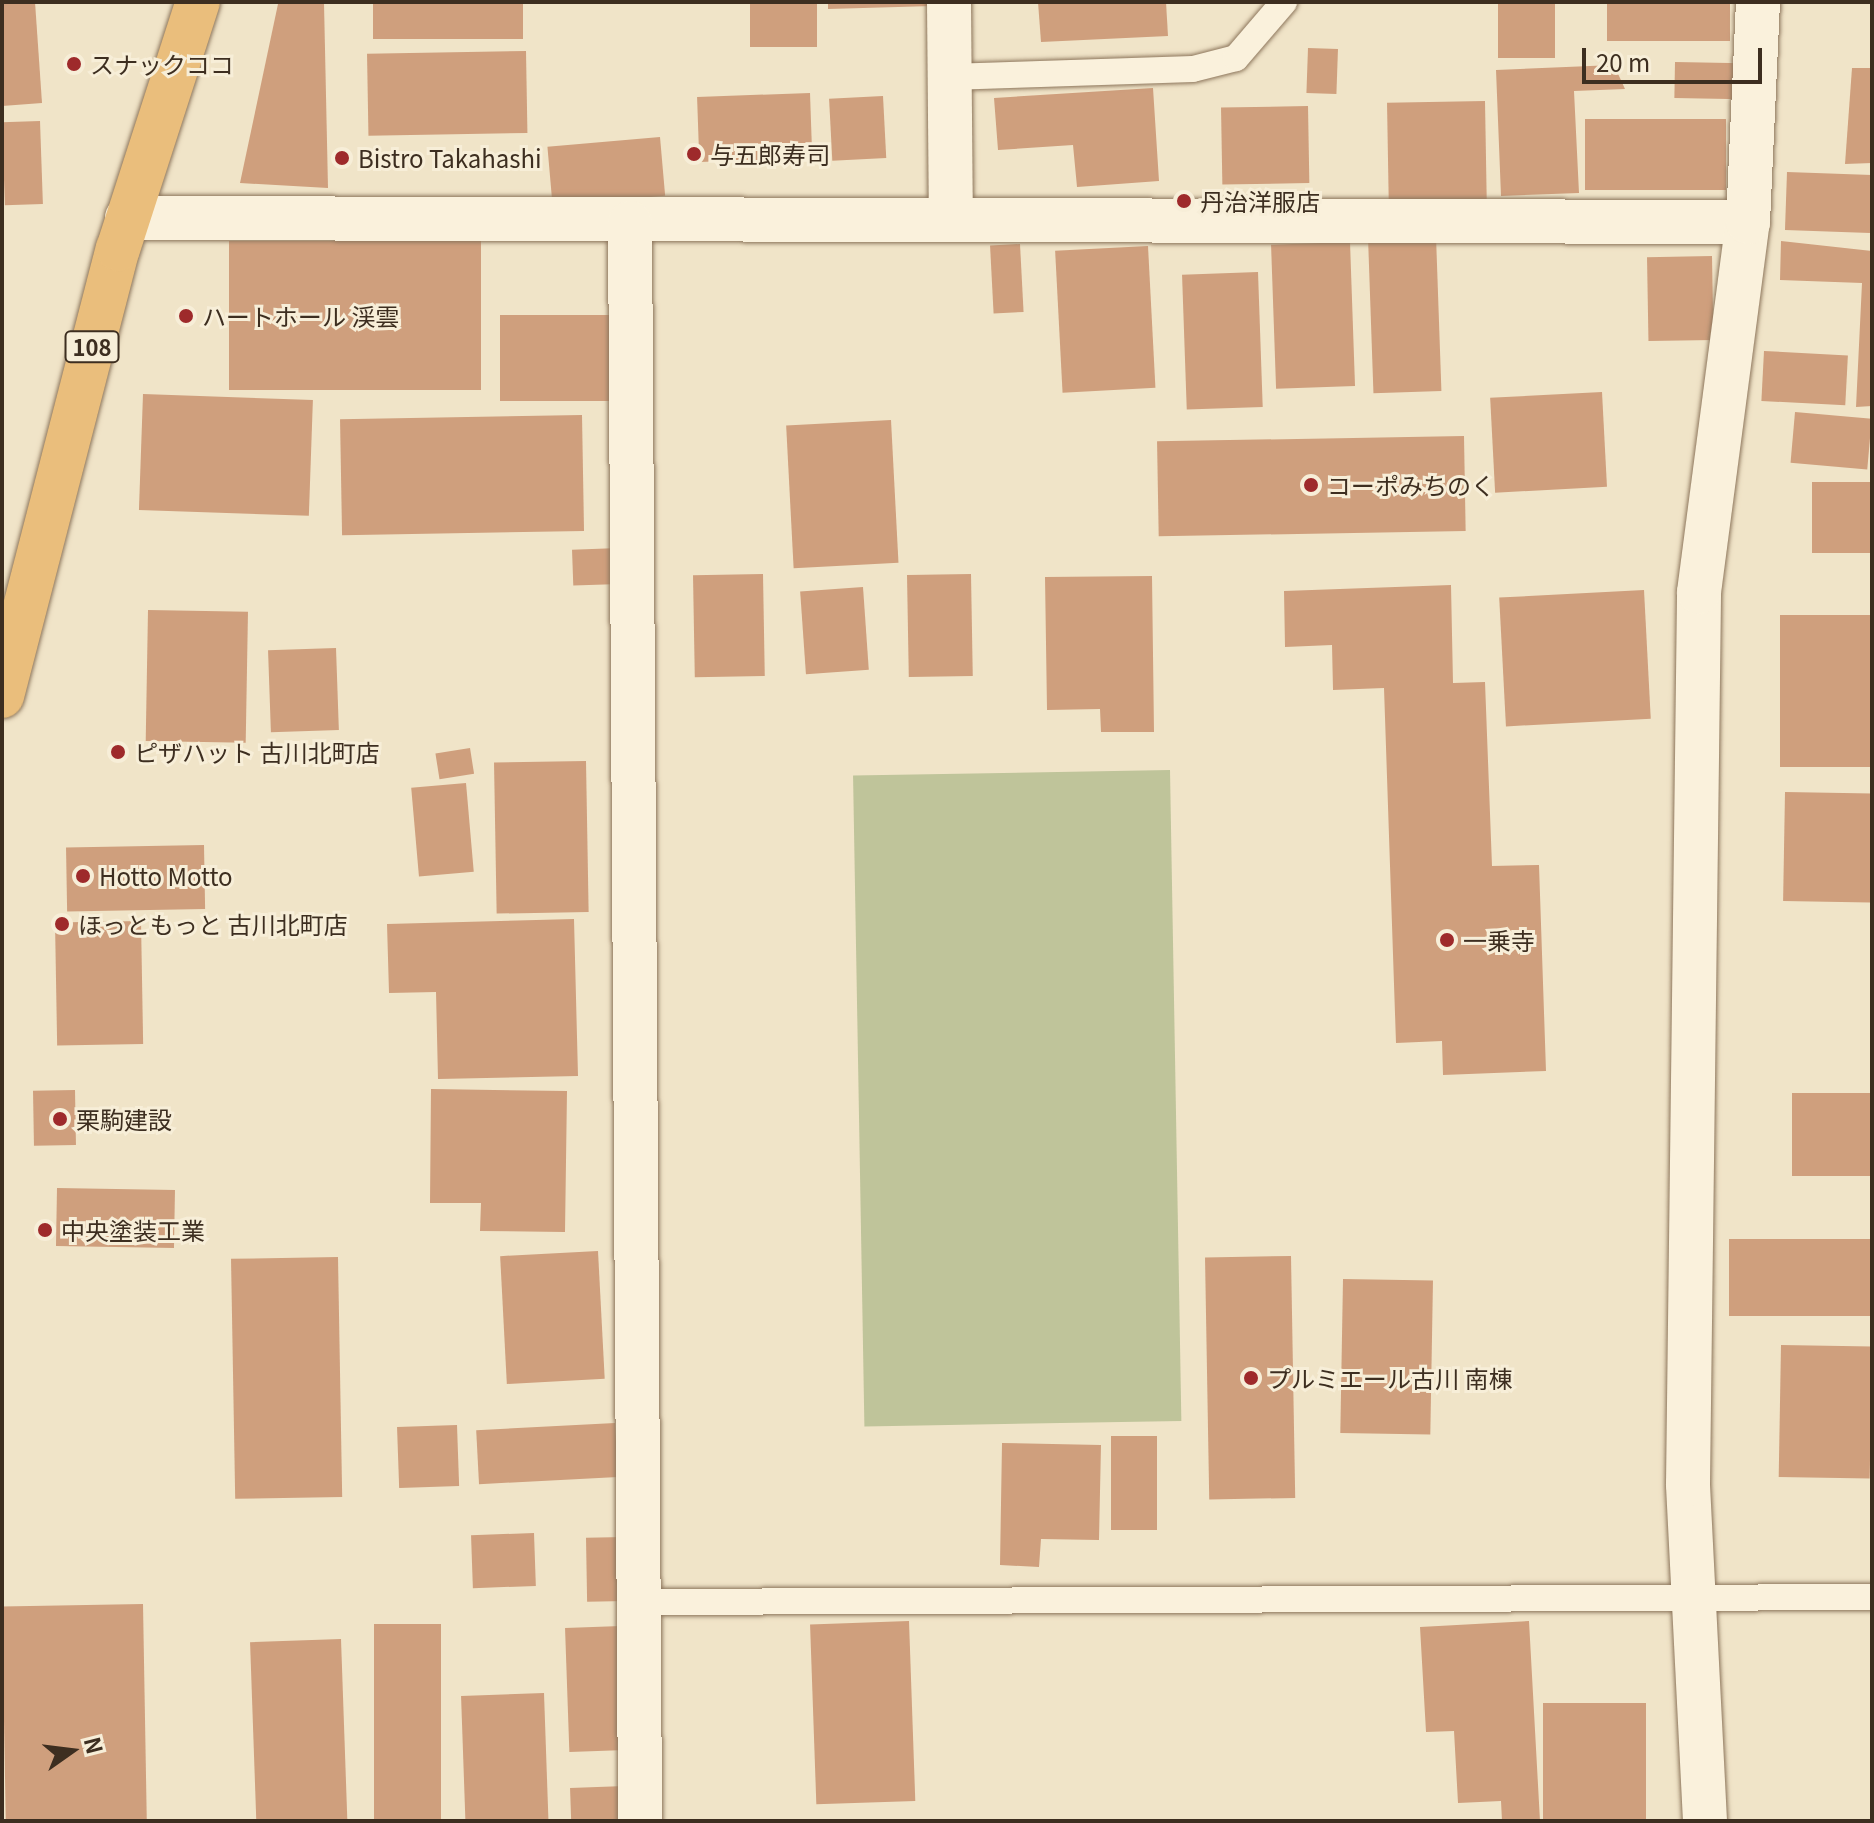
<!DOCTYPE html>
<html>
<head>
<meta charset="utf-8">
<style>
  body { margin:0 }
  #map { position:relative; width:1874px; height:1823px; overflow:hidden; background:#f0e4c8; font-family:Georgia,"Noto Sans JP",serif }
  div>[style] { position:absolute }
  .cemetery>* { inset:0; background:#bfc49a; transform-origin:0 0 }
  .building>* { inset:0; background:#cf9f7d; transform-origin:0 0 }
  .roads { filter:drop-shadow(0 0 2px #8d765c) drop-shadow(0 0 2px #8d765c) }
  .service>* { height:26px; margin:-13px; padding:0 13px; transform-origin:13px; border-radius:13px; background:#faf1dc }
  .minor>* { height:44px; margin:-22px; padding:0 22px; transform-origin:22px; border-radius:22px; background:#faf1dc }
  .trunk>* { height:44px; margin:-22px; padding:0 22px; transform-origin:22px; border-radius:22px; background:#eabe7c }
  .dots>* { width:22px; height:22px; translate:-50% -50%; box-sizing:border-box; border:4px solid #f7eed8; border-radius:50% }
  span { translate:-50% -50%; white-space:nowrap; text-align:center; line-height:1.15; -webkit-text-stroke:6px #f7eed8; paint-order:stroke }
  .shield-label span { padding:2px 6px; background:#f7eed8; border:2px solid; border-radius:6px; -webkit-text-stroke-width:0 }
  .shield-label { font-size:22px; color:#3d2e20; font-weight:700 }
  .poi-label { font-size:24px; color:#3d2e20 }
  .left { translate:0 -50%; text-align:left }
  .frame { position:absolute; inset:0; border:4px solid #3d2e20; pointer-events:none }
  .north { position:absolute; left:32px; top:1711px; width:80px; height:80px; -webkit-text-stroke:6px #f7eed8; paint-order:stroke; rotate:76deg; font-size:22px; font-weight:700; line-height:32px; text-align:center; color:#3d2e20 }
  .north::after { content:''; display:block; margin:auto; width:28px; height:36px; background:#3d2e20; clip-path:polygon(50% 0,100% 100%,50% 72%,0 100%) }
  .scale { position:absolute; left:1582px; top:48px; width:180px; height:36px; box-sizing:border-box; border:4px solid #3d2e20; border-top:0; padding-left:10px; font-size:24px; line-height:28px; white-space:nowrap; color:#3d2e20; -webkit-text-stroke:6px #f7eed8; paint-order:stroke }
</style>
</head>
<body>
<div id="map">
  <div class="cemetery">
    <i style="left:1170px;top:770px;width:651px;height:317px;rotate:89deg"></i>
  </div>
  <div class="building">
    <i style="clip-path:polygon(2px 2px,35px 2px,42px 103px,2px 106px)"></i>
    <i style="left:373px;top:2px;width:150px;height:37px"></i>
    <i style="left:750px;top:2px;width:67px;height:45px"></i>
    <i style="clip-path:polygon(828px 2px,933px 2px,933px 6px,828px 9px)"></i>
    <i style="clip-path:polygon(1038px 2px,1166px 2px,1168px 36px,1041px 42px)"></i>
    <i style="left:1498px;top:2px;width:57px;height:56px"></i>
    <i style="left:1607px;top:2px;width:123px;height:39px"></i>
    <i style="clip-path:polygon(324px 3px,328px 188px,240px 183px,278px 4px)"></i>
    <i style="left:1308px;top:48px;width:30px;height:45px;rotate:2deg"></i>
    <i style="left:526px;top:51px;width:82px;height:159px;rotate:89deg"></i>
    <i style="left:1675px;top:62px;width:68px;height:36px;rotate:1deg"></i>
    <i style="clip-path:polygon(1614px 65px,1625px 89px,1574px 91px,1579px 193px,1501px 196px,1496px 70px)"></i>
    <i style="clip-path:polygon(1852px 68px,1872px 68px,1872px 163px,1845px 164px)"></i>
    <i style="clip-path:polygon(1153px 88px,1159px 181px,1077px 187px,1073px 145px,998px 150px,994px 98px)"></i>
    <i style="left:810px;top:93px;width:65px;height:113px;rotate:88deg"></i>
    <i style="left:883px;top:96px;width:62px;height:54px;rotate:87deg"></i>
    <i style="left:1485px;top:101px;width:99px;height:98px;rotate:89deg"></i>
    <i style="left:1308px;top:106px;width:77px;height:87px;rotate:89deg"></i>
    <i style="left:1726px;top:119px;width:71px;height:141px;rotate:90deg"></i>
    <i style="left:40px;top:121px;width:83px;height:38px;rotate:88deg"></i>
    <i style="left:660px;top:137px;width:59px;height:113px;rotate:85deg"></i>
    <i style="left:1787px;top:172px;width:85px;height:58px;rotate:2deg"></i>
    <i style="left:1436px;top:236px;width:155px;height:68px;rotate:88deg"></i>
    <i style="left:229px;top:241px;width:252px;height:149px"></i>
    <i style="clip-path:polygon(1781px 241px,1872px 251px,1872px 406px,1856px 407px,1862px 283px,1780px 280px)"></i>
    <i style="left:1350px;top:242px;width:144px;height:79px;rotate:88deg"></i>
    <i style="left:1020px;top:244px;width:68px;height:30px;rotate:87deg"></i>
    <i style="left:1148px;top:246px;width:142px;height:93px;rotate:87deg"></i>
    <i style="left:1712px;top:256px;width:84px;height:65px;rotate:89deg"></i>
    <i style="left:1258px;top:272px;width:135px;height:76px;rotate:88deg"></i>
    <i style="left:615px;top:315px;width:86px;height:115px;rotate:90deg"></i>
    <i style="left:1764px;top:351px;width:84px;height:50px;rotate:3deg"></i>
    <i style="left:1602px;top:392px;width:95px;height:112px;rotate:87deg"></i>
    <i style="left:143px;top:394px;width:170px;height:116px;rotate:2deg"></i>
    <i style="left:1795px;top:412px;width:77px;height:51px;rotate:5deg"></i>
    <i style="left:582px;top:415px;width:116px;height:242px;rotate:89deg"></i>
    <i style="left:891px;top:420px;width:143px;height:105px;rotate:87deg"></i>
    <i style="left:1464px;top:436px;width:95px;height:307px;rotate:89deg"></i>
    <i style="left:1872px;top:482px;width:71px;height:60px;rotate:90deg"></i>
    <i style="left:619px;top:548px;width:36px;height:47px;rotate:88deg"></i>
    <i style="left:763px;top:574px;width:102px;height:70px;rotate:89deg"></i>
    <i style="left:971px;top:574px;width:102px;height:64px;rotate:89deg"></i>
    <i style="clip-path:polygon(1152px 576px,1154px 732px,1101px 732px,1100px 709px,1047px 710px,1045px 577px)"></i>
    <i style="clip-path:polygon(1451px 585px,1453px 683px,1485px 682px,1492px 866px,1539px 865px,1546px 1071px,1443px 1075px,1442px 1041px,1396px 1043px,1384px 688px,1333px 690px,1332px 645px,1285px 647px,1284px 591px)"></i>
    <i style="left:863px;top:587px;width:83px;height:63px;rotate:86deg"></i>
    <i style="left:1644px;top:590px;width:129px;height:145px;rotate:87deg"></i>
    <i style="left:148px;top:610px;width:100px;height:131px;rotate:1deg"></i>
    <i style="left:1780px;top:615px;width:90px;height:152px"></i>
    <i style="left:336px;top:648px;width:82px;height:68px;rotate:88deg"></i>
    <i style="left:470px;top:748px;width:26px;height:35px;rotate:81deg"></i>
    <i style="left:586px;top:761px;width:151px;height:92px;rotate:89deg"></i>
    <i style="left:466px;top:783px;width:89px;height:55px;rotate:85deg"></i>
    <i style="left:1785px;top:792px;width:87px;height:109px;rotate:1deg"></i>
    <i style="left:204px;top:845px;width:64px;height:138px;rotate:89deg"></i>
    <i style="clip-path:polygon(574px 919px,578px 1076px,438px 1079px,436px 992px,389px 993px,387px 924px)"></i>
    <i style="left:141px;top:921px;width:123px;height:86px;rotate:89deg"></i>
    <i style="clip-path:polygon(431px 1089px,567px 1091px,565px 1232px,480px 1231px,481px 1203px,430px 1203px)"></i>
    <i style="left:75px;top:1090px;width:55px;height:42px;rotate:89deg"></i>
    <i style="left:1872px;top:1093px;width:83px;height:80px;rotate:90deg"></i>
    <i style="left:57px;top:1188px;width:118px;height:58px;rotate:1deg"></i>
    <i style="left:1872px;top:1239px;width:77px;height:143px;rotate:90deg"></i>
    <i style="left:598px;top:1251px;width:128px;height:98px;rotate:87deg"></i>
    <i style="left:1291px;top:1256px;width:242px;height:86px;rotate:89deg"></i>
    <i style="left:338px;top:1257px;width:240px;height:107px;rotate:89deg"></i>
    <i style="left:1343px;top:1279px;width:90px;height:154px;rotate:1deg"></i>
    <i style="left:1781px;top:1345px;width:91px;height:132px;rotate:1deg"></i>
    <i style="left:615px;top:1423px;width:54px;height:139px;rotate:87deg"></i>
    <i style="left:457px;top:1425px;width:61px;height:60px;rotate:88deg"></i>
    <i style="left:1111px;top:1436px;width:46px;height:94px"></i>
    <i style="clip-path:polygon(1002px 1443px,1101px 1445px,1099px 1540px,1041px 1539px,1039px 1567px,1000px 1565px)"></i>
    <i style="left:534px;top:1533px;width:53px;height:63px;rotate:88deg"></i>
    <i style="left:625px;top:1537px;width:64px;height:39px;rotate:89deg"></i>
    <i style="left:143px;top:1604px;width:217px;height:141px;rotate:89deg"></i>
    <i style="left:909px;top:1621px;width:180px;height:99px;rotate:88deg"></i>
    <i style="clip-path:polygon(1529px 1621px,1540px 1821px,1502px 1821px,1501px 1801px,1458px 1803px,1454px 1731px,1426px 1732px,1420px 1627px)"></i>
    <i style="left:374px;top:1624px;width:67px;height:197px"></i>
    <i style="left:621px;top:1626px;width:124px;height:56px;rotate:88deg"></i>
    <i style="left:341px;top:1639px;width:182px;height:91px;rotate:88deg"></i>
    <i style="left:544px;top:1693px;width:128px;height:83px;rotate:88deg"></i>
    <i style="left:1646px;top:1703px;width:118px;height:103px;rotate:90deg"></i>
    <i style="left:625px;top:1786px;width:35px;height:55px;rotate:88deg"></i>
  </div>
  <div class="roads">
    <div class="service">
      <i style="left:949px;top:77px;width:244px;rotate:-1.9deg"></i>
      <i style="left:1193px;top:69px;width:44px;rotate:-14.3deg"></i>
      <i style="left:1236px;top:58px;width:74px;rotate:-49.4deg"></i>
      <i style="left:639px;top:1602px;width:1233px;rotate:-0.23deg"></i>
    </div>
    <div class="minor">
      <i style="left:949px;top:2px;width:215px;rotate:89.5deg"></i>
      <i style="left:127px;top:218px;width:1621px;rotate:0.14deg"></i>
      <i style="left:630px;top:223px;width:1598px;rotate:89.64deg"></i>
      <i style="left:1705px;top:1821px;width:337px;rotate:-92.9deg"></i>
      <i style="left:1688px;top:1484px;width:892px;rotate:-89.29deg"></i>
      <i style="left:1699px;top:592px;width:373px;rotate:-82.5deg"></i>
      <i style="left:1748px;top:222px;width:220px;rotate:-87.4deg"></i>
    </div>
    <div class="trunk">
      <i style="left:2px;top:696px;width:462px;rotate:-75.5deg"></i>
      <i style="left:118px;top:249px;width:260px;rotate:-72.1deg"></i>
    </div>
  </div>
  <div class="dots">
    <i style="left:74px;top:64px;background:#9e2a2b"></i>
    <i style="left:694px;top:154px;background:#9e2a2b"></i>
    <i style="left:342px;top:158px;background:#9e2a2b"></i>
    <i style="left:1184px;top:201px;background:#9e2a2b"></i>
    <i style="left:186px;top:316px;background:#9e2a2b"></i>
    <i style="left:1311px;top:485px;background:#9e2a2b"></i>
    <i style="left:118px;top:752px;background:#9e2a2b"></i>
    <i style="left:83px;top:876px;background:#9e2a2b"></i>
    <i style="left:62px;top:924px;background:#9e2a2b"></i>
    <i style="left:1447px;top:940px;background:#9e2a2b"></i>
    <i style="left:60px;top:1119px;background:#9e2a2b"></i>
    <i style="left:45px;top:1230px;background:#9e2a2b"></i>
    <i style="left:1251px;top:1378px;background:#9e2a2b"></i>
  </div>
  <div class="shield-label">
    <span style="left:92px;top:347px">108</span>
  </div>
  <div class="poi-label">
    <span class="left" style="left:90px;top:64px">スナックココ</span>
    <span class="left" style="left:710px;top:154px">与五郎寿司</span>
    <span class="left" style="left:358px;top:158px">Bistro Takahashi</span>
    <span class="left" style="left:1200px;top:201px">丹治洋服店</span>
    <span class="left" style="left:202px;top:316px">ハートホール 渓雲</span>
    <span class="left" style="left:1327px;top:485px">コーポみちのく</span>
    <span class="left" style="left:134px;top:752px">ピザハット 古川北町店</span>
    <span class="left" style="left:99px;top:876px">Hotto Motto</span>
    <span class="left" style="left:78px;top:924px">ほっともっと 古川北町店</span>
    <span class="left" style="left:1463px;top:940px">一乗寺</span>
    <span class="left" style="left:76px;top:1119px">栗駒建設</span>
    <span class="left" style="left:61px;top:1230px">中央塗装工業</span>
    <span class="left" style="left:1267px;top:1378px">プルミエール古川 南棟</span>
  </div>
  <div class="frame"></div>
  <div class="north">N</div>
  <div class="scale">20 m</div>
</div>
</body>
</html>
